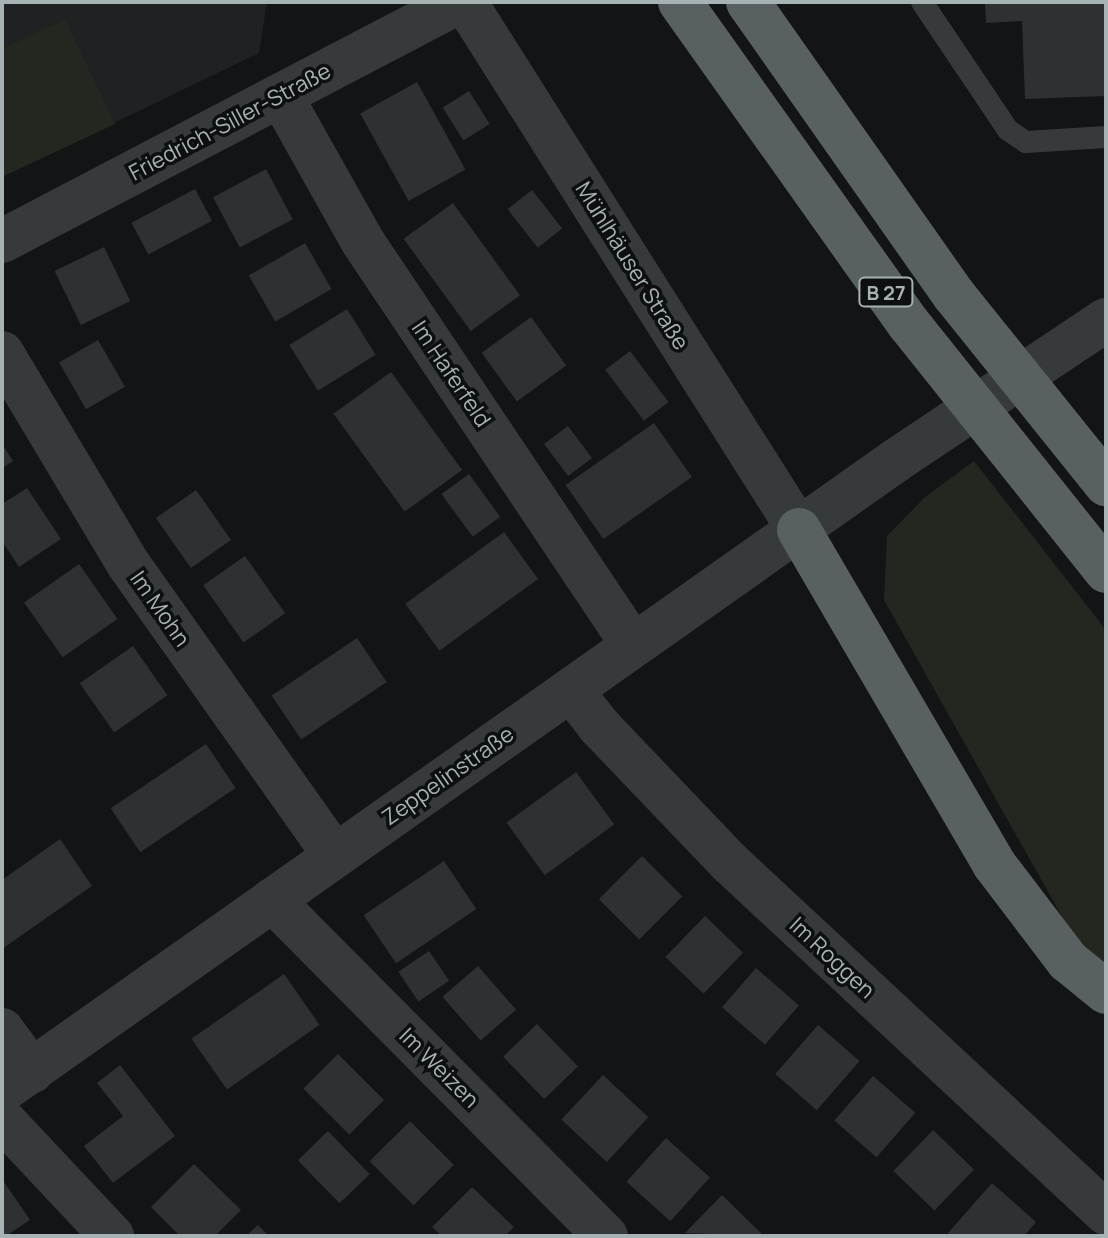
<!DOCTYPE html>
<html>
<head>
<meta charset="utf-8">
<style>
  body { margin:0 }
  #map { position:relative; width:1108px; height:1238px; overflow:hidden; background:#131415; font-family:Manrope,sans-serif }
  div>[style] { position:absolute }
  .built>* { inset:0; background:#1f2122 }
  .green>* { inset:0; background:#232720 }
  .building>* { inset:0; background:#2e3031; transform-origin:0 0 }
  .service>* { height:22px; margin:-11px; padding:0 11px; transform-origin:11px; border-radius:11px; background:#373a3b }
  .minor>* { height:44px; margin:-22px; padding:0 22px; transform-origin:22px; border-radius:22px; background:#373a3b }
  .tertiary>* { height:44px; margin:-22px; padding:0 22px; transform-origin:22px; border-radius:22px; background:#373a3b }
  .trunk>* { height:44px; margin:-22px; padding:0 22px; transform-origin:22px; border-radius:22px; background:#596061 }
  span { translate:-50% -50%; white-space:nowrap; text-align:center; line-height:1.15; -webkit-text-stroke:7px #0e0f10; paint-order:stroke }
  .shield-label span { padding:2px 6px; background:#0e0f10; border:2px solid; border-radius:6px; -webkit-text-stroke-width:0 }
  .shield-label { font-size:20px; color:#a6b2b4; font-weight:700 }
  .street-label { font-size:22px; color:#a6b2b4 }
  .frame { position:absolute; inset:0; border:4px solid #a6b2b4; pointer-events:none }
</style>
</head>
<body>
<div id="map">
  <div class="built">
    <i style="clip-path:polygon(2px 2px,267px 2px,259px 53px,2px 177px)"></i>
  </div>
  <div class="green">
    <i style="clip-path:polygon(65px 19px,115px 124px,2px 177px,2px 49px)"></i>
    <i style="clip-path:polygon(974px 461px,1106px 630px,1106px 970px,1098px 967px,1065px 922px,884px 600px,887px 536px,925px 497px)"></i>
  </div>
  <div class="building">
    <i style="clip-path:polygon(985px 2px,1106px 2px,1106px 96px,1025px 99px,1022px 21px,986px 23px)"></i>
    <i style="left:417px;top:82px;width:100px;height:65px;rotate:61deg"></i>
    <i style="left:469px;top:91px;width:39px;height:31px;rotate:58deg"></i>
    <i style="left:266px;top:169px;width:57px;height:60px;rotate:62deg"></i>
    <i style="left:195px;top:189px;width:36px;height:72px;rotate:62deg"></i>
    <i style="left:532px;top:190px;width:49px;height:31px;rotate:52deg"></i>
    <i style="left:453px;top:203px;width:114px;height:61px;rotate:54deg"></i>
    <i style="left:305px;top:243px;width:53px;height:65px;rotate:60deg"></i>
    <i style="left:104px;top:247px;width:60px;height:55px;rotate:64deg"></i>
    <i style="left:347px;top:309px;width:54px;height:68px;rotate:58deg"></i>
    <i style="left:531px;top:317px;width:60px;height:61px;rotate:54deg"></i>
    <i style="left:98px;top:340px;width:54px;height:45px;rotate:60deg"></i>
    <i style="left:630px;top:351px;width:64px;height:31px;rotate:53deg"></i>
    <i style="left:391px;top:372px;width:121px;height:71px;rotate:54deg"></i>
    <i style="left:654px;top:423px;width:66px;height:108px;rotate:55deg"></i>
    <i style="left:568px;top:426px;width:40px;height:30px;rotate:53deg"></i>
    <i style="clip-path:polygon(2px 444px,13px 461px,2px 468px)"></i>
    <i style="left:469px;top:474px;width:53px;height:34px;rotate:54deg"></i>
    <i style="clip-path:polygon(27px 488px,61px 539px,19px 567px,2px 541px,2px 504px)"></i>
    <i style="left:196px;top:490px;width:61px;height:49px;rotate:55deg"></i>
    <i style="left:504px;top:532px;width:58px;height:122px;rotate:54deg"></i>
    <i style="left:245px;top:556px;width:70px;height:51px;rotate:55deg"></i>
    <i style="left:79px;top:564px;width:67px;height:67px;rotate:55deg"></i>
    <i style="left:357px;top:638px;width:53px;height:103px;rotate:56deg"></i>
    <i style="left:133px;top:646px;width:60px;height:65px;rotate:55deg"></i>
    <i style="left:206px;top:744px;width:53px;height:115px;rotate:56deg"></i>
    <i style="left:576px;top:772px;width:65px;height:86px;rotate:54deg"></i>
    <i style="clip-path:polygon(60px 839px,92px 886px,2px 949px,2px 880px)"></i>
    <i style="left:642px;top:856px;width:57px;height:61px;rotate:45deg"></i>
    <i style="left:444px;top:861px;width:58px;height:97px;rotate:56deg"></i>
    <i style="left:705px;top:916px;width:53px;height:57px;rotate:44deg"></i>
    <i style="left:429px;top:951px;width:36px;height:37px;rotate:56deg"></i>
    <i style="left:478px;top:966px;width:58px;height:47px;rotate:49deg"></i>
    <i style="left:756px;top:968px;width:57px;height:52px;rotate:41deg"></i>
    <i style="left:284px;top:974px;width:62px;height:113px;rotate:55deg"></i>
    <i style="left:537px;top:1024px;width:59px;height:47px;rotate:46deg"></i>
    <i style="left:818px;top:1025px;width:55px;height:65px;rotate:41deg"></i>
    <i style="left:338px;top:1054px;width:65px;height:49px;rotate:45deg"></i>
    <i style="clip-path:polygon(120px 1065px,175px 1136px,113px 1183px,84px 1146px,123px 1116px,97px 1083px)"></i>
    <i style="left:603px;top:1075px;width:62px;height:61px;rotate:43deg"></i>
    <i style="left:873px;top:1076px;width:56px;height:59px;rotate:41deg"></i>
    <i style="left:410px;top:1121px;width:62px;height:57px;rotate:45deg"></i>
    <i style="left:933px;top:1130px;width:57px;height:57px;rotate:44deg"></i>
    <i style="left:328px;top:1131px;width:60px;height:42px;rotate:46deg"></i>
    <i style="left:666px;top:1138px;width:59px;height:59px;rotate:42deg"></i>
    <i style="clip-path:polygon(194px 1164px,241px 1210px,215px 1236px,180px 1236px,151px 1207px)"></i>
    <i style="clip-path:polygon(2px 1179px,30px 1220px,6px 1236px,2px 1236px)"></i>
    <i style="clip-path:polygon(992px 1183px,1036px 1222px,1024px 1236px,951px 1236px,948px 1233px)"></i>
    <i style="clip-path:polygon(472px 1187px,514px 1227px,505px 1236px,442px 1236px,432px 1227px)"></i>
    <i style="clip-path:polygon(722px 1195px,764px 1236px,685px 1233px)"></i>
    <i style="clip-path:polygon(258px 1225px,269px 1236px,246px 1236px)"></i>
  </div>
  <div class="service">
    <i style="left:922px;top:2px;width:154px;rotate:56.1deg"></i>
    <i style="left:1008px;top:130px;width:22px;rotate:34deg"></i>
    <i style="left:1026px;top:142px;width:80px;rotate:-3.6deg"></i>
  </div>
  <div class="minor">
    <i style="left:465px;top:2px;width:625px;rotate:57.68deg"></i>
    <i style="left:281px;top:96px;width:167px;rotate:60.7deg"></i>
    <i style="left:363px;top:242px;width:485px;rotate:56.2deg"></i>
    <i style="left:2px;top:241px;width:516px;rotate:-27.61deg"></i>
    <i style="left:2px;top:353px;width:247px;rotate:59.1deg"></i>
    <i style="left:129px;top:565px;width:355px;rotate:54.7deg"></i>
    <i style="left:571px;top:690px;width:46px;rotate:52.1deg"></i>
    <i style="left:599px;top:726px;width:190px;rotate:46.3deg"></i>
    <i style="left:730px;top:863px;width:514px;rotate:42.95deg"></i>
    <i style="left:272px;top:900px;width:474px;rotate:45.2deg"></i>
    <i style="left:2px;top:1030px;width:51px;rotate:53.8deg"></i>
    <i style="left:2px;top:1119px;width:161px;rotate:46.8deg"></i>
  </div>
  <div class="tertiary">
    <i style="left:2px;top:1091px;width:1093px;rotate:-35.2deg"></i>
    <i style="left:895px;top:461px;width:254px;rotate:-33.8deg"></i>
  </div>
  <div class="trunk">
    <i style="left:680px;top:2px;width:395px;rotate:54.6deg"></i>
    <i style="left:909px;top:324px;width:316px;rotate:51.4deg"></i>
    <i style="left:748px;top:2px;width:358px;rotate:54.9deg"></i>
    <i style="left:954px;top:295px;width:243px;rotate:51.2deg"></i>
    <i style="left:799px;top:530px;width:387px;rotate:59.7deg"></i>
    <i style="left:994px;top:864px;width:122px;rotate:52.7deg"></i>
    <i style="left:1068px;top:961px;width:49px;rotate:39.2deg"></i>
  </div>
  <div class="shield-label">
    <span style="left:886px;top:292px">B 27</span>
  </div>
  <div class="street-label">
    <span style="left:230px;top:122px;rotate:-28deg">Friedrich-Siller-Straße</span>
    <span style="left:632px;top:266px;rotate:58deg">Mühlhäuser Straße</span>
    <span style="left:451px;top:374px;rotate:56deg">Im Haferfeld</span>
    <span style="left:160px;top:609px;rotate:55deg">Im Mohn</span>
    <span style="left:448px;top:776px;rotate:-35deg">Zeppelinstraße</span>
    <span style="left:832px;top:958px;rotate:43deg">Im Roggen</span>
    <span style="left:439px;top:1068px;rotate:45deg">Im Weizen</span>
  </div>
  <div class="frame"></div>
</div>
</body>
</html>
